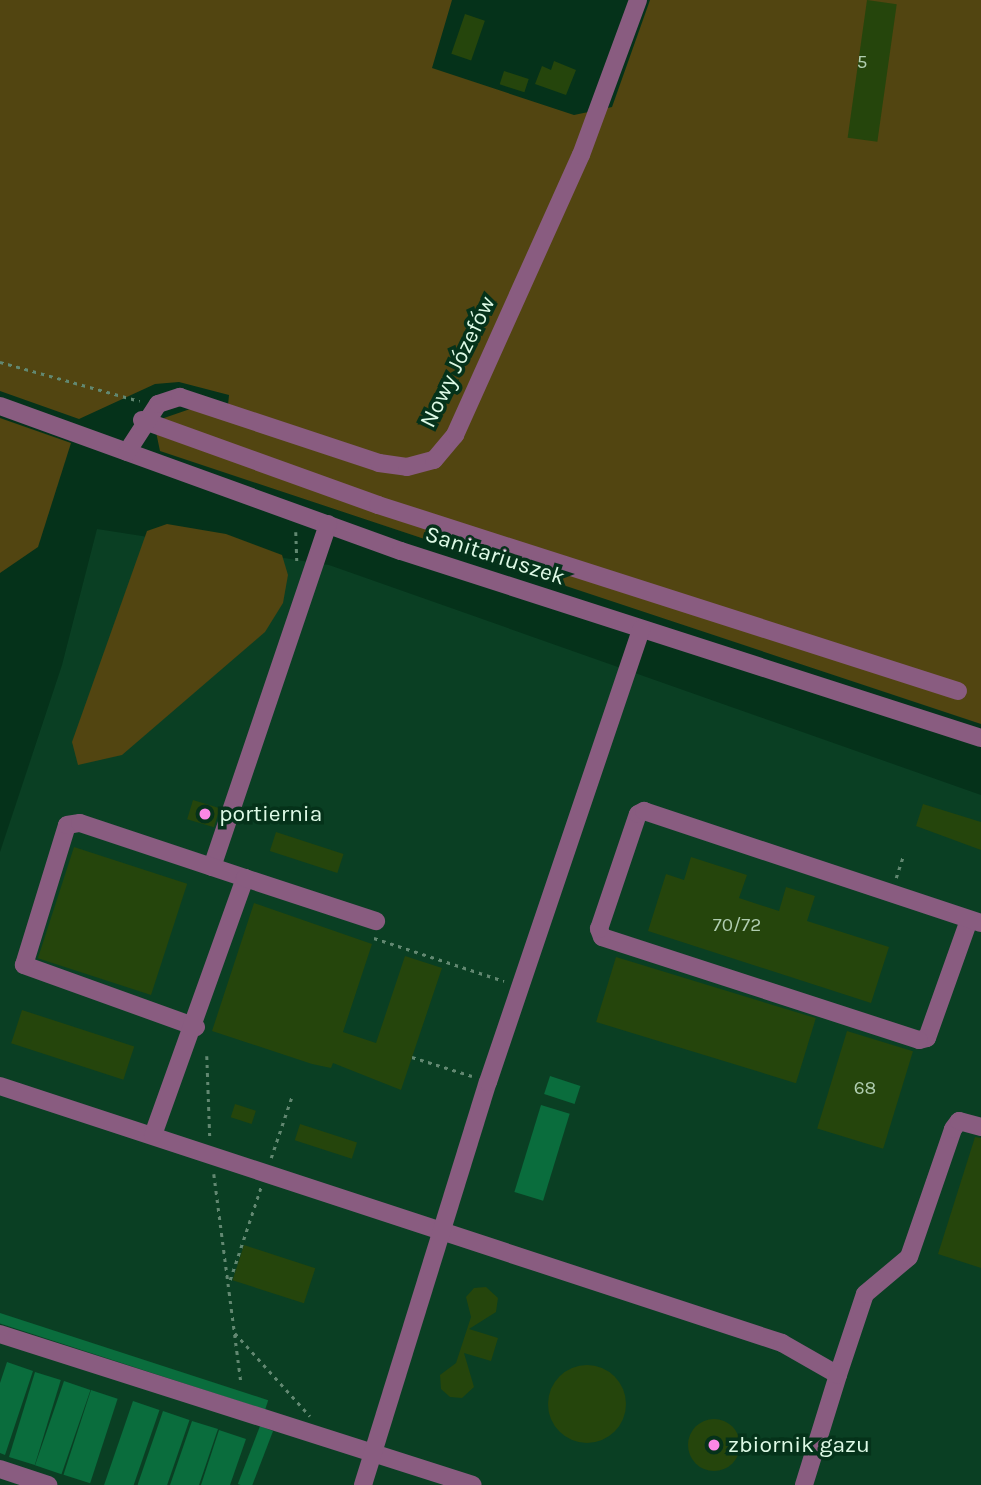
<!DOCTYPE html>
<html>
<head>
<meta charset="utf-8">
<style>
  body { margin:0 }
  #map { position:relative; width:981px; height:1485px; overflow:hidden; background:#05321a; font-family:Karla,sans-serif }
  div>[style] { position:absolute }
  .built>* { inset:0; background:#0a3f23 }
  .green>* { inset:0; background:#524511 }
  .water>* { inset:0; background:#0a6d3d; transform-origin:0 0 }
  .building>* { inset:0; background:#25450c; transform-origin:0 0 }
  .round { border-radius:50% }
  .path>* { height:2.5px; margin-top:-1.25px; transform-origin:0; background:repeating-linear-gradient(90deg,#628871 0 3.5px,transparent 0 8.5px) }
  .minor>* { height:18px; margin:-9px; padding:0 9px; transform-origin:9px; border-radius:9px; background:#895c80 }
  .dots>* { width:19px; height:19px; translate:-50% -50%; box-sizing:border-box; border:4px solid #05321a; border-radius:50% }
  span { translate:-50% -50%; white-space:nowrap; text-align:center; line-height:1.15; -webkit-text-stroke:7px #05321a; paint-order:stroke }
  .number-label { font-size:19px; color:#b0cdb0 }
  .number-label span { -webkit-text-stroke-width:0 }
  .street-label { font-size:23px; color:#defae6 }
  .poi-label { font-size:23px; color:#defae6 }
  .left { translate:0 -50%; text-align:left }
</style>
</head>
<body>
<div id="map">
  <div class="built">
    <i style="clip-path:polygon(97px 529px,329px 565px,981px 795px,981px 1485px,0 1485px,0 852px,62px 665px)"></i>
  </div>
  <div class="green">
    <i style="clip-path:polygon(0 0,452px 0,432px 68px,574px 115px,612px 107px,650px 0,981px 0,981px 724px,160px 451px,156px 432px,164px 418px,193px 408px,227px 415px,229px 395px,179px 382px,155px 384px,79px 419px,0 391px)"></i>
    <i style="clip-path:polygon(0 418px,71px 443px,38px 547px,0 573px)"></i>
    <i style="clip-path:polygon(167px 524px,226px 534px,282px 555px,288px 575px,283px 603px,265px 632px,122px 755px,78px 765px,72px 742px,147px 531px)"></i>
  </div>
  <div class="water">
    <i style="left:550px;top:1076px;width:32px;height:19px;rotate:18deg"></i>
    <i style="left:541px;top:1105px;width:30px;height:91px;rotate:17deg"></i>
    <i style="left:0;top:1313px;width:282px;height:10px;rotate:18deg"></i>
    <i style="clip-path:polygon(7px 1362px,33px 1371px,5px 1455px,0 1453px,0 1383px)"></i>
    <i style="left:35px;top:1372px;width:27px;height:89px;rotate:17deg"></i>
    <i style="left:64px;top:1381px;width:28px;height:89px;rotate:19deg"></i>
    <i style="left:91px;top:1390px;width:28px;height:89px;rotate:18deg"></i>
    <i style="left:133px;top:1401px;width:28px;height:89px;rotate:19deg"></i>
    <i style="left:163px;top:1411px;width:28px;height:78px;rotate:19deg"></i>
    <i style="clip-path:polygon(192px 1421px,218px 1429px,199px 1485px,170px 1485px)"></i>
    <i style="left:260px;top:1426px;width:14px;height:62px;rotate:21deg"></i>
    <i style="clip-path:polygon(219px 1430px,246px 1439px,230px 1485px,201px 1485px)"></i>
  </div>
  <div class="building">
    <i style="left:867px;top:0;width:30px;height:139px;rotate:8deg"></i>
    <i style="left:465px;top:14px;width:21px;height:42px;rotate:19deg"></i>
    <i style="clip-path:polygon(554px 61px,576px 70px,566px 95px,535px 84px,542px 66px,551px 70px)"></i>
    <i style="left:504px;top:71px;width:26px;height:14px;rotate:18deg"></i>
    <i style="left:193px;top:800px;width:28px;height:20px;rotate:17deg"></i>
    <i style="clip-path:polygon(923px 804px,981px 822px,981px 850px,916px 826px)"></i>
    <i style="left:276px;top:832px;width:71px;height:20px;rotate:18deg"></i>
    <i style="left:74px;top:847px;width:119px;height:117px;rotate:18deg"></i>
    <i style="clip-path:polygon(691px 857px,747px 875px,739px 898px,779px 911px,786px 887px,815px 896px,807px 921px,889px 947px,871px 1003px,648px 931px,666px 874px,684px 880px)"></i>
    <i style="clip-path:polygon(254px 903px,372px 944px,343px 1032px,376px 1043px,405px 956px,442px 968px,401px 1090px,333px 1063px,331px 1068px,312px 1064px,212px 1031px)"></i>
    <i style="left:616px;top:957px;width:209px;height:68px;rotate:17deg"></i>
    <i style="left:22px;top:1010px;width:118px;height:35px;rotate:18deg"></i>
    <i style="left:847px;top:1031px;width:69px;height:102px;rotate:17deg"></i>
    <i style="left:235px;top:1104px;width:22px;height:14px;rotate:18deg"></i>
    <i style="left:300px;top:1124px;width:60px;height:17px;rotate:18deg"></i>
    <i style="clip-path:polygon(975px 1137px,981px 1138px,981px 1268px,938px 1254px)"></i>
    <i style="left:244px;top:1245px;width:75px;height:37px;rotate:18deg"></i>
    <i style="clip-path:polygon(486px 1287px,498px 1298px,496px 1312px,469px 1329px,498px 1338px,491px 1361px,464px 1353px,474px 1387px,462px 1398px,450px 1397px,441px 1389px,440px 1375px,456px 1363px,471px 1317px,466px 1297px,474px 1288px)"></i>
    <i class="round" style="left:548px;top:1365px;width:78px;height:78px"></i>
    <i class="round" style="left:688px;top:1419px;width:52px;height:52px"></i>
  </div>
  <div class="path">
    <i style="left:0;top:362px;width:145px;rotate:15.6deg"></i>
    <i style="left:296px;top:532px;width:29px;rotate:88deg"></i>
    <i style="left:896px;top:878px;width:25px;rotate:-72deg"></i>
    <i style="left:374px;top:938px;width:137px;rotate:18.3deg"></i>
    <i style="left:207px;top:1056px;width:80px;rotate:87.9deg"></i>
    <i style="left:412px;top:1057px;width:63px;rotate:17.6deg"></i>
    <i style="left:271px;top:1158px;width:65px;rotate:-71.3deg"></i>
    <i style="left:214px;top:1174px;width:210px;rotate:82.6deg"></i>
    <i style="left:230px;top:1280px;width:98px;rotate:-71.6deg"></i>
    <i style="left:235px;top:1333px;width:112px;rotate:47.9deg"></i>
  </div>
  <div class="minor">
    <i style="left:0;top:406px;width:426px;rotate:19.9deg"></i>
    <i style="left:401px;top:551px;width:609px;rotate:17.87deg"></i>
    <i style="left:142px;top:420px;width:251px;rotate:19.8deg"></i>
    <i style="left:378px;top:505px;width:609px;rotate:17.78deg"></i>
    <i style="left:127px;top:452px;width:57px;rotate:-57.1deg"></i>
    <i style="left:158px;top:404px;width:23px;rotate:-18deg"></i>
    <i style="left:180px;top:397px;width:210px;rotate:18.3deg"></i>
    <i style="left:379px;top:463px;width:28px;rotate:8deg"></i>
    <i style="left:407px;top:467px;width:28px;rotate:-15deg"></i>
    <i style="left:434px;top:460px;width:33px;rotate:-50deg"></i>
    <i style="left:455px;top:435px;width:307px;rotate:-65.8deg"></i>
    <i style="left:581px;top:155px;width:165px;rotate:-69.8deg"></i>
    <i style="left:212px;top:867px;width:362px;rotate:-71.3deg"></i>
    <i style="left:969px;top:920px;width:125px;rotate:109.6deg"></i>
    <i style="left:927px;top:1038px;width:8px;rotate:166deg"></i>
    <i style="left:919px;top:1040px;width:333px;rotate:-162deg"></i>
    <i style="left:602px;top:937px;width:9px;rotate:-111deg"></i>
    <i style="left:599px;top:929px;width:121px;rotate:-71.3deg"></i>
    <i style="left:638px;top:814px;width:7px;rotate:-27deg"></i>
    <i style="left:644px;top:811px;width:355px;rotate:18.4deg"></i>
    <i style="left:196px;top:1027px;width:183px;rotate:-160.2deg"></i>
    <i style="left:24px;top:965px;width:146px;rotate:-72.9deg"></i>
    <i style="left:67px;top:825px;width:13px;rotate:-9deg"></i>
    <i style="left:80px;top:823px;width:174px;rotate:18.4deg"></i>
    <i style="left:0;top:1086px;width:823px;rotate:18.19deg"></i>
    <i style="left:782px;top:1343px;width:64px;rotate:29.7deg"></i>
    <i style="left:838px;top:1375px;width:115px;rotate:107.2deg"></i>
    <i style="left:153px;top:1135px;width:273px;rotate:-70.3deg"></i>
    <i style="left:245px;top:878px;width:138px;rotate:18.2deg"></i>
    <i style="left:0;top:1334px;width:496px;rotate:17.7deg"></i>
    <i style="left:838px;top:1375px;width:85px;rotate:-71.6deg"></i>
    <i style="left:865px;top:1294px;width:57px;rotate:-40.1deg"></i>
    <i style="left:909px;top:1257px;width:135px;rotate:-71deg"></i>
    <i style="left:953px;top:1129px;width:10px;rotate:-53deg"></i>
    <i style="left:959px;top:1121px;width:23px;rotate:15deg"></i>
    <i style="left:0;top:1469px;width:51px;rotate:18.4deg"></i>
    <i style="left:363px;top:1485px;width:422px;rotate:-72.8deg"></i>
    <i style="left:488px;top:1082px;width:478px;rotate:-71.3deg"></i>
  </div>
  <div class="dots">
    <i style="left:205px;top:814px;background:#fb87e5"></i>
    <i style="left:714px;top:1445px;background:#fb87e5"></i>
  </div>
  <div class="number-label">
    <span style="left:862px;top:63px">5</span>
    <span style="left:737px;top:926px">70/72</span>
    <span style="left:865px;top:1089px">68</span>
  </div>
  <div class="street-label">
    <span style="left:458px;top:362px;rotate:-64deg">Nowy Józefów</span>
    <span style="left:495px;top:556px;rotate:18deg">Sanitariuszek</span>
  </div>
  <div class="poi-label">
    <span class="left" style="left:219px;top:814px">portiernia</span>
    <span class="left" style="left:728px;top:1445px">zbiornik gazu</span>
  </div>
</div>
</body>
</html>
